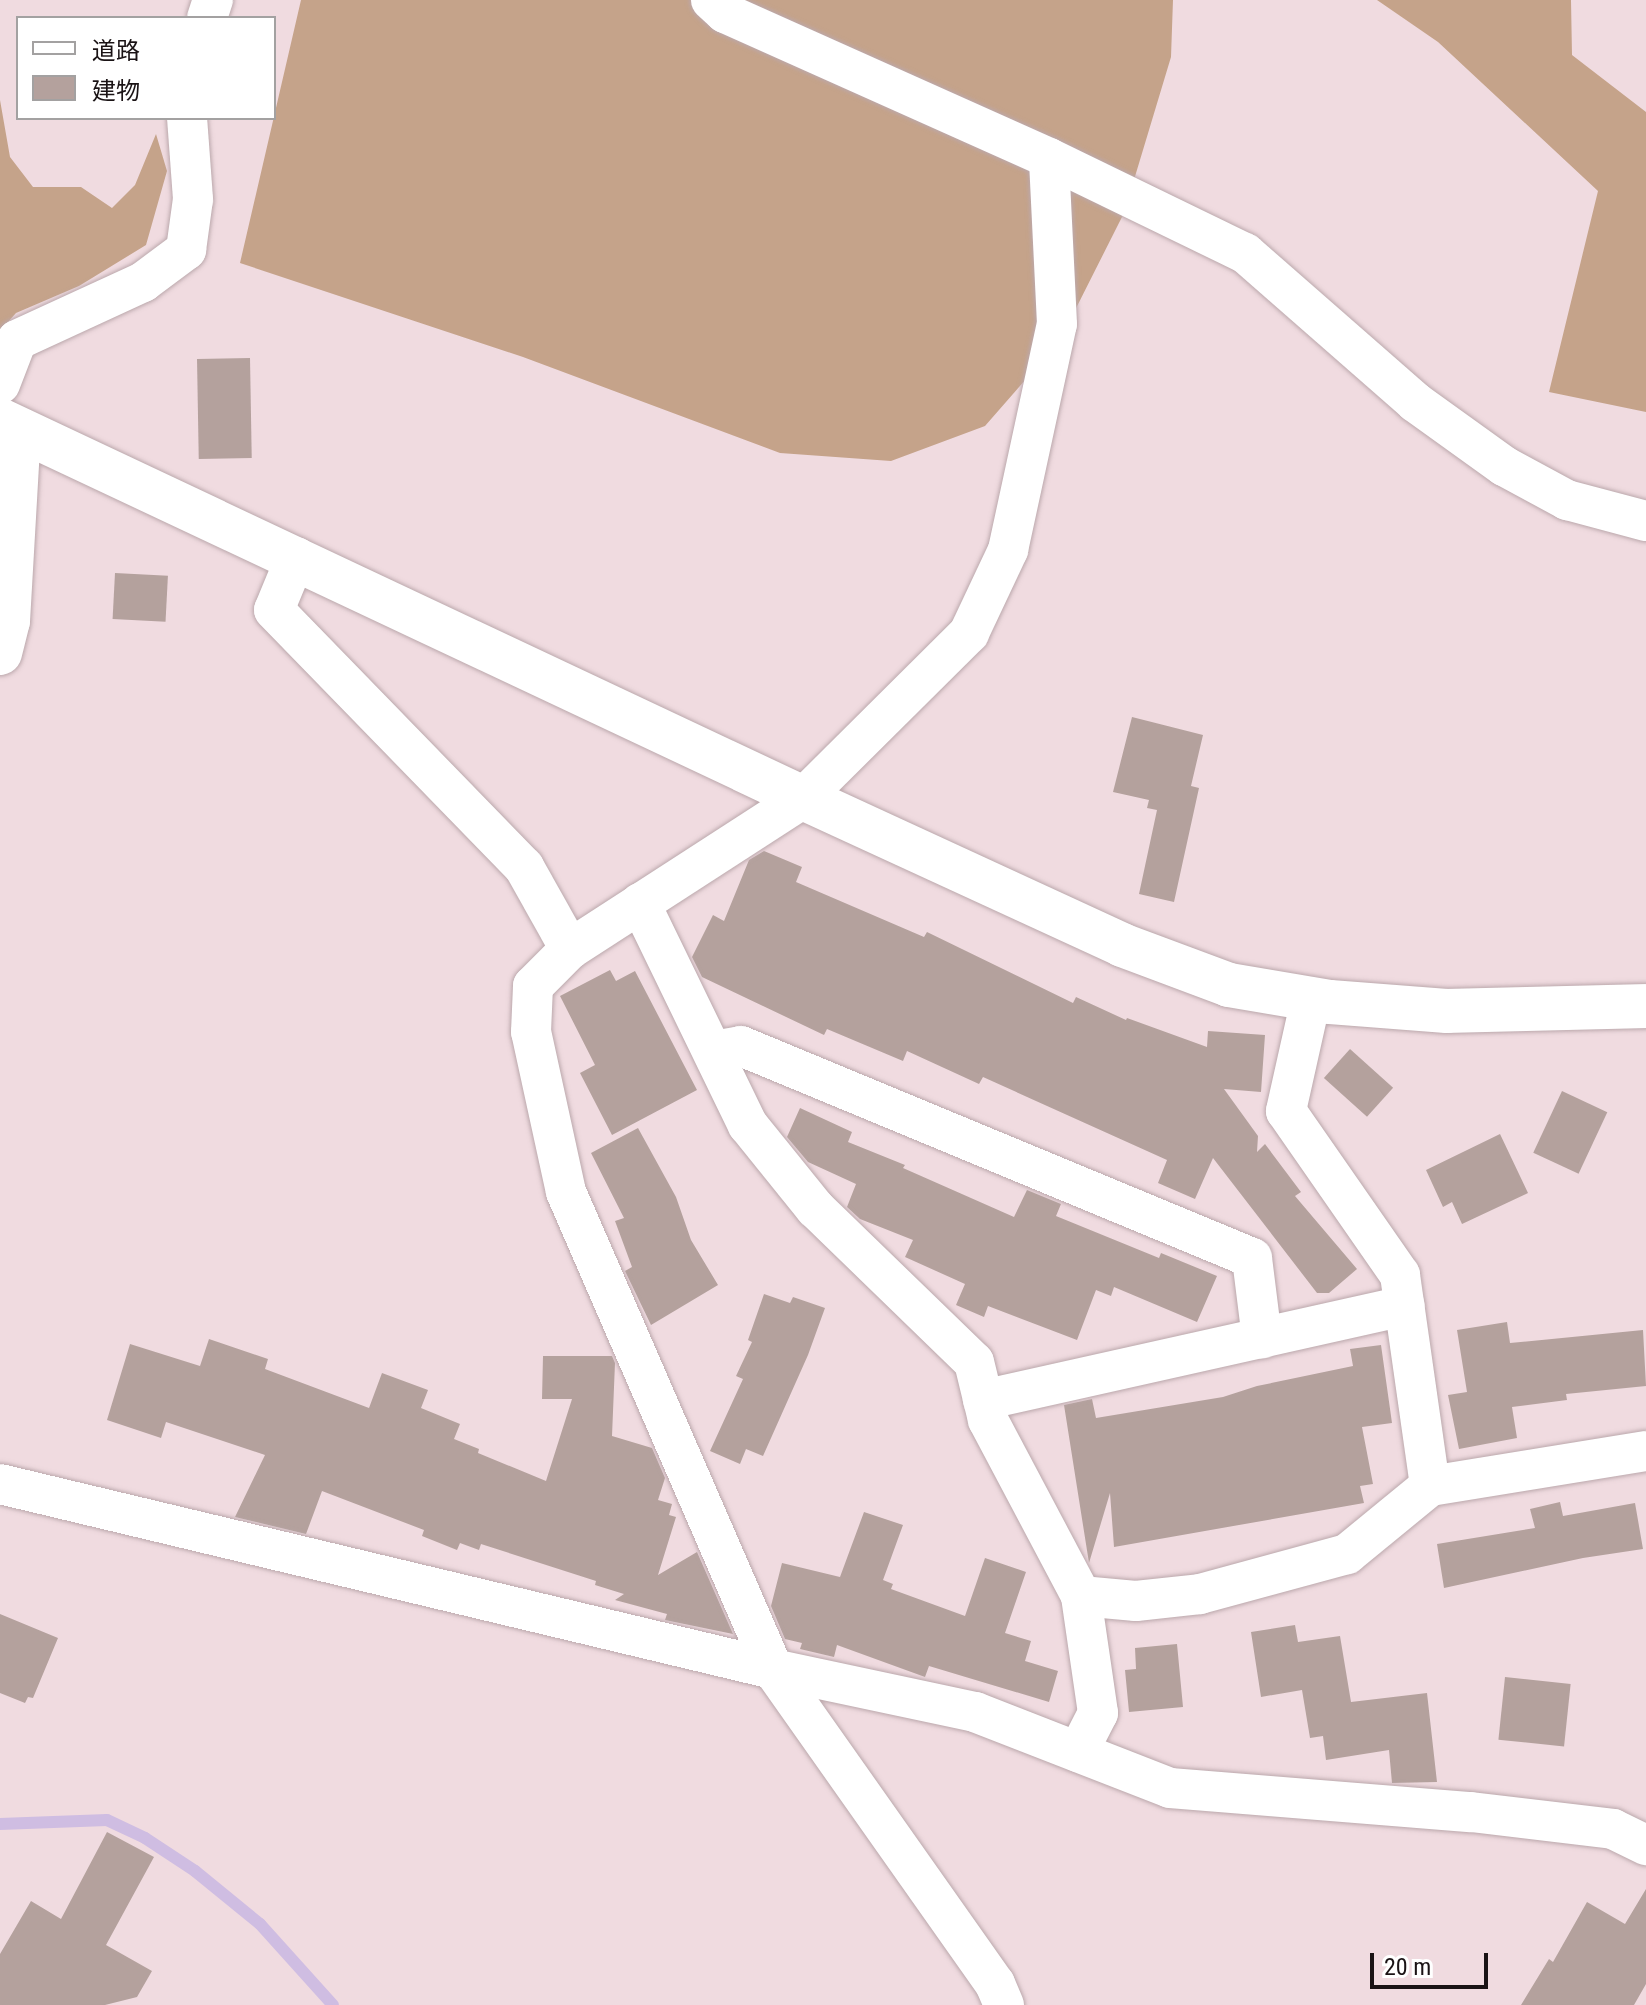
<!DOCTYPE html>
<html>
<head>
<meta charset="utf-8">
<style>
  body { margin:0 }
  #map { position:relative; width:1646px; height:2005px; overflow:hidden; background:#f0dbe0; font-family:"Roboto Condensed","Noto Sans JP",sans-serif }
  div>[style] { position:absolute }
  .forest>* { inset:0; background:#c5a38a }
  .stream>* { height:12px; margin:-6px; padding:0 6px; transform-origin:6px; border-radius:6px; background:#cfbde2 }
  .building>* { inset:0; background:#b4a19d; transform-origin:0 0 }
  .roads { filter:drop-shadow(0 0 2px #bba8ac) drop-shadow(0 0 2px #bba8ac) }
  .street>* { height:40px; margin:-20px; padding:0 20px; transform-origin:20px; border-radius:20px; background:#fff }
  .secondary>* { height:44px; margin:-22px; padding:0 22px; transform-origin:22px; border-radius:22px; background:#fff }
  span { translate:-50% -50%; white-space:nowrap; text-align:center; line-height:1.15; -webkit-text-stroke:7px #fff; paint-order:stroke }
  .legend { position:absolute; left:16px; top:16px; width:260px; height:104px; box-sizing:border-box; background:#fff; border:2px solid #a3a1a1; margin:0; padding:10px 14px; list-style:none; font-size:24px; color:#1a1315 }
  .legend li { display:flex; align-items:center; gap:16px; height:40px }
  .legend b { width:40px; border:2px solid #a3a1a1 }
  .scale { position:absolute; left:1370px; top:1953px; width:118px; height:36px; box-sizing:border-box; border:4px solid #1a1315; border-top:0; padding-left:10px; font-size:24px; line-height:28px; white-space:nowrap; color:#1a1315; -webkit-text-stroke:6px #fff; paint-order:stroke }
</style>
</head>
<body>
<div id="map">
  <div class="forest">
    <i style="clip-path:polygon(301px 0,1173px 0,1171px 57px,1124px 213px,1060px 340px,985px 426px,891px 461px,780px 453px,523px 357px,240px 263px)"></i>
    <i style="clip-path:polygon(1377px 0,1571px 0,1572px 55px,1646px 112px,1646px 412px,1549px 392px,1598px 191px,1438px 42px)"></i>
    <i style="clip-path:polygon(0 100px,10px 157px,33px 187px,81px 187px,112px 208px,135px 185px,156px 134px,167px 171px,146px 245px,79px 286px,16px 313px,0 331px)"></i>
  </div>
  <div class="stream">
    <i style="left:0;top:1824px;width:107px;rotate:-2.1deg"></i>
    <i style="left:107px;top:1820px;width:42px;rotate:25.3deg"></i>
    <i style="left:145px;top:1838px;width:60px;rotate:33.4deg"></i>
    <i style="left:195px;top:1871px;width:84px;rotate:39.2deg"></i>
    <i style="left:260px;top:1924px;width:109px;rotate:48deg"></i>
  </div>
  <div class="building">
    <i style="left:250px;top:358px;width:100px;height:53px;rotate:89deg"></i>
    <i style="left:115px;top:573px;width:53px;height:46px;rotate:3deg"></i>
    <i style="clip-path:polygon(1132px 717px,1203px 735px,1191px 786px,1199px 788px,1174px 902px,1139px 894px,1157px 810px,1147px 808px,1149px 800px,1113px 792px)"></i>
    <i style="clip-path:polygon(764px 851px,802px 867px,796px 882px,924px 937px,927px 932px,1073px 1003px,1076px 997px,1126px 1020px,1127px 1018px,1207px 1047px,1208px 1031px,1265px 1035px,1261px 1092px,1224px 1089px,1258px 1136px,1257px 1152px,1265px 1144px,1301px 1192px,1295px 1196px,1357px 1269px,1329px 1293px,1317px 1293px,1213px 1158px,1195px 1199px,1158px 1183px,1167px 1160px,983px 1077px,979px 1084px,907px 1051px,903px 1061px,827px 1029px,824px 1035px,702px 977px,692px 957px,713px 915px,724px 921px,749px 860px)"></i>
    <i style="clip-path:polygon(610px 970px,616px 981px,635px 971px,697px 1090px,612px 1135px,580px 1073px,595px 1065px,560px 996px)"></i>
    <i style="left:1350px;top:1049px;width:58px;height:39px;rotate:42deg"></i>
    <i style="left:1562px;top:1091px;width:50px;height:68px;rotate:25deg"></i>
    <i style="clip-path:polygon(800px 1108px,852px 1132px,848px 1142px,905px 1165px,903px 1168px,1014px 1217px,1027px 1190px,1061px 1204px,1056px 1216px,1159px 1258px,1161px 1253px,1217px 1276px,1197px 1322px,1114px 1287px,1111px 1296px,1096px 1290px,1077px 1340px,988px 1306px,984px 1317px,956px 1305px,965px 1284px,905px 1257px,913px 1240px,860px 1219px,847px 1207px,856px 1184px,808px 1162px,787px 1137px)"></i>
    <i style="clip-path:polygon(638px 1128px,676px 1197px,691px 1240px,718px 1285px,651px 1325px,625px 1271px,632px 1267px,615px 1221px,624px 1218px,591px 1153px)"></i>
    <i style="clip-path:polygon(1500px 1134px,1528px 1193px,1462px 1224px,1452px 1202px,1443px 1207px,1426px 1170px)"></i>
    <i style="clip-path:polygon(764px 1294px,790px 1303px,793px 1297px,825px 1308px,808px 1355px,763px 1456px,746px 1449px,740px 1464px,710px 1451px,743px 1379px,736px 1376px,752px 1342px,748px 1340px)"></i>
    <i style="clip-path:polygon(1507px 1322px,1510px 1343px,1643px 1330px,1646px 1386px,1566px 1394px,1567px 1400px,1512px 1407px,1517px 1438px,1459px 1449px,1448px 1395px,1467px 1392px,1457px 1330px)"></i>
    <i style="clip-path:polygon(209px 1339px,268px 1359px,265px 1369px,369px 1408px,382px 1373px,428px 1390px,421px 1408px,460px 1424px,454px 1439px,479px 1449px,478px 1453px,546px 1481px,572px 1399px,542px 1399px,543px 1356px,612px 1356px,615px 1363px,612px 1436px,652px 1448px,665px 1478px,658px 1500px,672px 1504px,669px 1515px,676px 1517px,658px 1575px,697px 1552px,733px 1634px,665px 1620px,667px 1614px,615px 1600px,624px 1594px,595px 1585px,596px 1581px,481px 1544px,479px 1550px,460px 1543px,457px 1550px,422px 1536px,424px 1530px,322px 1491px,306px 1534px,235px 1517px,265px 1455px,166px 1422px,161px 1438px,107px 1420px,130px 1344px,200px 1366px)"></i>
    <i style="clip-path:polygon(1381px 1345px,1392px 1423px,1362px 1427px,1373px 1484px,1360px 1486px,1364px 1503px,1114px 1547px,1110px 1493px,1089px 1563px,1064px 1405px,1092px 1399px,1096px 1418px,1223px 1397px,1257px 1386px,1353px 1366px,1350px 1349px)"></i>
    <i style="clip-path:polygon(1560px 1502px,1563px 1516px,1635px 1503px,1643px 1549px,1583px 1558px,1444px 1588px,1437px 1544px,1535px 1528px,1530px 1509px)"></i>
    <i style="clip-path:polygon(864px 1512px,903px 1525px,883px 1580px,893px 1584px,891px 1589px,965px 1616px,985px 1558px,1026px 1572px,1005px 1633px,1031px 1641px,1025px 1661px,1058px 1671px,1049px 1702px,929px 1666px,925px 1677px,837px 1645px,834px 1657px,800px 1649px,802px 1643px,785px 1639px,771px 1606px,782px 1563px,840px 1577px)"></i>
    <i style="clip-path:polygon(0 1614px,58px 1638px,33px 1698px,28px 1697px,25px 1703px,0 1693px)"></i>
    <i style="clip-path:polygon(1295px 1625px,1298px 1642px,1340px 1636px,1351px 1702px,1427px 1693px,1437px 1782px,1392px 1783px,1389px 1750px,1326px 1760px,1323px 1736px,1310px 1738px,1302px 1690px,1261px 1697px,1251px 1632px)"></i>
    <i style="clip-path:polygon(1177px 1644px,1183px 1707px,1129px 1712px,1125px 1670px,1136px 1669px,1135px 1648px)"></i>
    <i style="left:1505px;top:1677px;width:66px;height:63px;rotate:6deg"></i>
    <i style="clip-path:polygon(107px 1832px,154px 1857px,106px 1945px,152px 1971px,137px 1997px,105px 2005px,0 2005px,0 1954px,31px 1901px,61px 1919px)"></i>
    <i style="clip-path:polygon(1646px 1889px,1646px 1984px,1634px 2005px,1521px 2005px,1549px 1959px,1553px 1962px,1587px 1902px,1625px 1924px)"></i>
  </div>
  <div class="roads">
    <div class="street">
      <i style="left:711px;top:0;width:19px;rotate:43deg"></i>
      <i style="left:725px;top:13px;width:355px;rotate:24.1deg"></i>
      <i style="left:1049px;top:158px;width:218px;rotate:25.9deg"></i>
      <i style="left:1245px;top:253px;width:226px;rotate:41.2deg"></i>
      <i style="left:1415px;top:402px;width:110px;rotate:35.7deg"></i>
      <i style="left:1504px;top:466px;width:72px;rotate:28.4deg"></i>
      <i style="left:1567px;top:500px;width:82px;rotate:14.9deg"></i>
      <i style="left:207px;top:18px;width:19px;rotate:-72deg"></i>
      <i style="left:0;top:384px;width:47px;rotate:-68.9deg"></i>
      <i style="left:17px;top:340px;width:139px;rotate:-24.7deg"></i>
      <i style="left:143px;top:282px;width:54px;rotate:-36.7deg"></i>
      <i style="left:186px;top:250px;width:51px;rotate:-82.2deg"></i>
      <i style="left:193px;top:199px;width:81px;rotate:-94.2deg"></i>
      <i style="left:296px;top:557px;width:57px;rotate:112.5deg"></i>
      <i style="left:274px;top:610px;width:359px;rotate:45.8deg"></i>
      <i style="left:524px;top:867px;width:94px;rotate:60.7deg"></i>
      <i style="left:640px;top:903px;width:247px;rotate:64.1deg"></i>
      <i style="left:748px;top:1125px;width:107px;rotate:51.1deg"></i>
      <i style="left:815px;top:1208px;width:221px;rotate:44.1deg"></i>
      <i style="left:974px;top:1362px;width:60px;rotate:76.4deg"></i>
      <i style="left:988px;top:1420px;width:199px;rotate:62.1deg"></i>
      <i style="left:1311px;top:999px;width:115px;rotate:102.6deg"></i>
      <i style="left:1286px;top:1111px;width:200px;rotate:55.2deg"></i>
      <i style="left:1400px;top:1275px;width:213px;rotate:81.9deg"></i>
      <i style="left:713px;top:1051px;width:28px;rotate:-10deg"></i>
      <i style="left:741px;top:1046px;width:553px;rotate:22.53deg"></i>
      <i style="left:1252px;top:1258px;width:81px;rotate:82.9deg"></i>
      <i style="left:983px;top:1400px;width:432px;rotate:-12.6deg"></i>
      <i style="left:0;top:1484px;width:795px;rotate:13.46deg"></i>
      <i style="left:773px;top:1669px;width:207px;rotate:12deg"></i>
      <i style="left:975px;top:1712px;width:209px;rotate:21.3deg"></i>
      <i style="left:1170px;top:1788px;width:302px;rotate:4.6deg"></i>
      <i style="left:1471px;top:1812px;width:143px;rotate:6.8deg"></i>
      <i style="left:1613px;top:1829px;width:37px;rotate:26deg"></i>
      <i style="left:1078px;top:1752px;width:44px;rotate:-62.9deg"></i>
      <i style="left:1098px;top:1713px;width:118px;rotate:-98.3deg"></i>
      <i style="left:1081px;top:1596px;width:55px;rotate:5.2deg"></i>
      <i style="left:1136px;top:1601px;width:64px;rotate:-6.2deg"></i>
      <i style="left:1200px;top:1594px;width:152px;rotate:-15.2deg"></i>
      <i style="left:1347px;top:1554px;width:107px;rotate:-39.3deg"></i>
      <i style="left:1430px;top:1486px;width:219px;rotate:-9.2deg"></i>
      <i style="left:1004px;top:2005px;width:23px;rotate:-113deg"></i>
      <i style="left:995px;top:1984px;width:385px;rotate:-125.2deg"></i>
      <i style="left:773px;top:1669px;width:520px;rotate:-113.46deg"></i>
      <i style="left:566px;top:1192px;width:164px;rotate:-102.3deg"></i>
      <i style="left:531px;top:1032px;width:46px;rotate:-87.5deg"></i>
      <i style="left:533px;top:986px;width:52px;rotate:-45deg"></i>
      <i style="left:570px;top:949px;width:278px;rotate:-32.9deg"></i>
      <i style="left:803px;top:798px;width:234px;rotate:-44.8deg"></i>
      <i style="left:969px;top:633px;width:92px;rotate:-64.8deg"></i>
      <i style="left:1008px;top:550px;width:231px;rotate:-77.8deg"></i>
      <i style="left:1057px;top:324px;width:166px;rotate:-92.8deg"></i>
    </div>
    <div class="secondary">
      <i style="left:0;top:420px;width:888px;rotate:25.21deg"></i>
      <i style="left:803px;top:798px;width:351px;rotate:24.7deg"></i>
      <i style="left:1122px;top:945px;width:114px;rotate:20.5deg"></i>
      <i style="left:1229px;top:985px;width:102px;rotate:9.6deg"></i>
      <i style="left:1330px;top:1002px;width:117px;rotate:4.4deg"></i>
      <i style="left:1447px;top:1011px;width:199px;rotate:-1.4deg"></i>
      <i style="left:0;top:653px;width:33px;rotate:-76deg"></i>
      <i style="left:8px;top:621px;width:190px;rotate:-86.7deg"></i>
    </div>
  </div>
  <ul class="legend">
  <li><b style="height:10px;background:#fff"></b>道路</li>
  <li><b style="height:22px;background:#b4a19d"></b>建物</li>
  </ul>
  <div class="scale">20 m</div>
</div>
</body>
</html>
